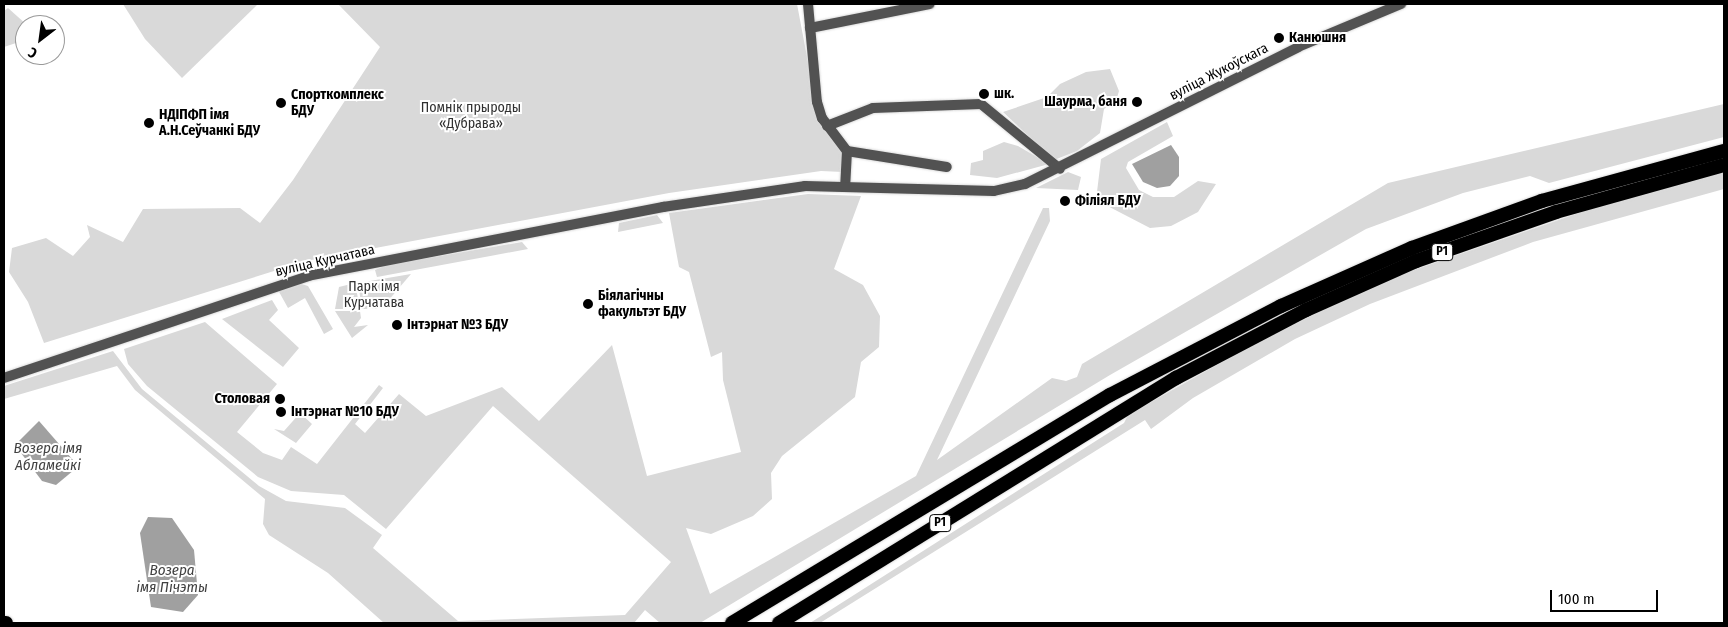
<!DOCTYPE html>
<html>
<head>
<meta charset="utf-8">
<style>
  body { margin:0 }
  #map { position:relative; width:1728px; height:627px; overflow:hidden; background:#fff; font-family:"Fira Sans Condensed",sans-serif }
  div>[style] { position:absolute }
  .green>* { inset:0; background:#d9d9d9 }
  .water>* { inset:0; background:#a0a0a0 }
  .roads { filter:drop-shadow(0 0 1px #dbdbdb) drop-shadow(0 0 1px #dbdbdb) }
  .minor>* { height:10px; margin:-5px; padding:0 5px; transform-origin:5px; border-radius:5px; background:#525252 }
  .highway>* { height:14px; margin:-7px; padding:0 7px; transform-origin:7px; border-radius:7px; background:#000 }
  .dots>* { width:14px; height:14px; translate:-50% -50%; box-sizing:border-box; border:2px solid #fff; border-radius:50% }
  span { translate:-50% -50%; white-space:nowrap; text-align:center; line-height:1.15; -webkit-text-stroke:4px #fff; paint-order:stroke }
  .shield-label span { padding:1px 4px; background:#fff; border:1px solid; border-radius:4px; -webkit-text-stroke-width:0 }
  .shield-label { font-size:12px; color:#000; font-weight:700 }
  .poi-label { font-size:14px; color:#000; font-weight:700 }
  .left { translate:0 -50%; text-align:left }
  .right { translate:-100% -50%; text-align:right }
  .street-label { font-size:14px; color:#000 }
  .park-label { font-size:14px; color:#303030 }
  .water-label { font-size:15px; color:#414141; font-style:italic }
  .frame { position:absolute; inset:0; border:5px solid #000; pointer-events:none }
  .north { position:absolute; left:15px; top:15px; width:50px; height:50px; box-sizing:border-box; background:#fff; border:1px solid #999; border-radius:50%; rotate:210deg; font-size:14px; font-weight:700; line-height:20px; text-align:center; color:#000 }
  .north::after { content:''; display:block; margin:auto; width:18px; height:22px; background:#000; clip-path:polygon(50% 0,100% 100%,50% 72%,0 100%) }
  .scale { position:absolute; left:1550px; top:590px; width:108px; height:22px; box-sizing:border-box; border:2px solid #000; border-top:0; padding-left:6px; font-size:15px; line-height:18px; white-space:nowrap; color:#000; -webkit-text-stroke:4px #fff; paint-order:stroke }
</style>
</head>
<body>
<div id="map">
  <div class="green">
    <i style="clip-path:polygon(123px 4px,258px 4px,182px 78px,145px 39px)"></i>
    <i style="clip-path:polygon(338px 4px,797px 4px,818px 115px,845px 151px,843px 172px,821px 171px,669px 193px,306px 261px,44px 343px,28px 302px,9px 272px,12px 248px,46px 238px,73px 256px,90px 237px,87px 225px,123px 242px,143px 209px,240px 208px,260px 223px,293px 180px,380px 47px)"></i>
    <i style="clip-path:polygon(8px 8px,27px 25px,25px 40px,4px 47px,4px 11px)"></i>
    <i style="clip-path:polygon(1110px 69px,1119px 91px,1116px 101px,1104px 109px,1100px 133px,1077px 151px,1054px 160px,1003px 112px,1047px 97px,1060px 84px,1086px 72px)"></i>
    <i style="clip-path:polygon(1724px 104px,1724px 137px,1549px 183px,1530px 176px,1463px 193px,1366px 229px,1110px 375px,700px 623px,660px 623px,645px 610px,634px 623px,384px 623px,328px 573px,269px 535px,263px 524px,265px 499px,135px 390px,117px 366px,4px 399px,4px 386px,113px 351px,142px 389px,259px 486px,286px 501px,345px 508px,382px 535px,373px 548px,458px 621px,625px 615px,671px 562px,493px 406px,386px 529px,344px 495px,291px 491px,258px 477px,147px 386px,128px 364px,124px 349px,205px 322px,277px 384px,237px 432px,263px 453px,282px 460px,291px 447px,317px 464px,379px 385px,383px 388px,355px 424px,365px 433px,399px 394px,426px 416px,502px 387px,539px 421px,612px 345px,647px 476px,741px 452px,723px 380px,722px 352px,711px 357px,689px 272px,679px 267px,669px 213px,808px 194px,861px 196px,834px 269px,863px 285px,880px 316px,879px 347px,861px 362px,855px 397px,782px 456px,771px 473px,772px 499px,753px 516px,711px 534px,686px 528px,710px 594px,916px 476px,1043px 208px,1049px 208px,1050px 221px,937px 460px,1052px 378px,1066px 381px,1077px 377px,1082px 364px,1388px 183px)"></i>
    <i style="clip-path:polygon(1167px 122px,1173px 136px,1128px 162px,1126px 168px,1139px 190px,1153px 197px,1174px 197px,1198px 181px,1216px 184px,1198px 212px,1171px 226px,1150px 228px,1096px 200px,1101px 159px)"></i>
    <i style="clip-path:polygon(1004px 142px,1018px 146px,1049px 164px,997px 178px,970px 175px,971px 163px,983px 160px,983px 151px)"></i>
    <i style="clip-path:polygon(1068px 172px,1081px 177px,1078px 190px,1036px 188px)"></i>
    <i style="clip-path:polygon(1724px 172px,1724px 189px,1533px 242px,1370px 304px,1295px 339px,1193px 398px,1151px 429px,1145px 420px,820px 623px,810px 623px,1124px 423px,1128px 415px,1254px 344px,1382px 281px,1602px 205px)"></i>
    <i style="clip-path:polygon(657px 215px,663px 223px,618px 232px,619px 223px)"></i>
    <i style="clip-path:polygon(522px 242px,528px 249px,377px 277px,375px 270px,387px 265px)"></i>
    <i style="clip-path:polygon(411px 274px,381px 309px,362px 309px,358px 283px)"></i>
    <i style="clip-path:polygon(298px 283px,308px 286px,333px 329px,324px 334px,305px 298px,288px 308px,278px 290px)"></i>
    <i style="clip-path:polygon(355px 283px,360px 309px,335px 309px,339px 287px)"></i>
    <i style="clip-path:polygon(272px 300px,278px 310px,269px 320px,299px 348px,283px 367px,222px 319px)"></i>
    <i style="clip-path:polygon(335px 311px,360px 311px,361px 318px,354px 327px,368px 325px,352px 338px)"></i>
    <i style="clip-path:polygon(300px 413px,312px 424px,296px 443px,274px 429px,284px 431px)"></i>
  </div>
  <div class="water">
    <i style="clip-path:polygon(1171px 145px,1179px 157px,1179px 176px,1170px 186px,1157px 188px,1143px 182px,1132px 164px)"></i>
    <i style="clip-path:polygon(39px 421px,73px 460px,74px 470px,56px 485px,42px 481px,21px 453px,19px 441px)"></i>
    <i style="clip-path:polygon(148px 517px,172px 518px,194px 550px,198px 595px,183px 612px,151px 607px,140px 533px)"></i>
  </div>
  <div class="roads">
    <div class="minor">
      <i style="left:808px;top:4px;width:98px;rotate:84.8deg"></i>
      <i style="left:817px;top:102px;width:17px;rotate:73deg"></i>
      <i style="left:822px;top:118px;width:41px;rotate:52.9deg"></i>
      <i style="left:847px;top:151px;width:34px;rotate:93deg"></i>
      <i style="left:810px;top:28px;width:122px;rotate:-11.3deg"></i>
      <i style="left:827px;top:126px;width:49px;rotate:-21.4deg"></i>
      <i style="left:873px;top:108px;width:108px;rotate:-2.1deg"></i>
      <i style="left:981px;top:104px;width:102px;rotate:39.4deg"></i>
      <i style="left:847px;top:151px;width:101px;rotate:9.1deg"></i>
      <i style="left:4px;top:378px;width:321px;rotate:-18.5deg"></i>
      <i style="left:308px;top:276px;width:362px;rotate:-11deg"></i>
      <i style="left:663px;top:207px;width:144px;rotate:-8.4deg"></i>
      <i style="left:805px;top:186px;width:189px;rotate:1.5deg"></i>
      <i style="left:994px;top:191px;width:32px;rotate:-13deg"></i>
      <i style="left:1025px;top:184px;width:305px;rotate:-26.6deg"></i>
      <i style="left:1298px;top:47px;width:112px;rotate:-22.7deg"></i>
    </div>
    <div class="highway">
      <i style="left:4px;top:623px;width:2px"></i>
      <i style="left:732px;top:623px;width:441px;rotate:-31.1deg"></i>
      <i style="left:1110px;top:395px;width:193px;rotate:-27.5deg"></i>
      <i style="left:1281px;top:306px;width:143px;rotate:-23.9deg"></i>
      <i style="left:1412px;top:248px;width:138px;rotate:-19.9deg"></i>
      <i style="left:1542px;top:201px;width:189px;rotate:-15.4deg"></i>
      <i style="left:779px;top:623px;width:467px;rotate:-31.7deg"></i>
      <i style="left:1176px;top:378px;width:147px;rotate:-27.6deg"></i>
      <i style="left:1306px;top:310px;width:120px;rotate:-24deg"></i>
      <i style="left:1416px;top:261px;width:148px;rotate:-19.3deg"></i>
      <i style="left:1556px;top:212px;width:174px;rotate:-15.6deg"></i>
    </div>
  </div>
  <div class="dots">
    <i style="left:1279px;top:38px;background:#000"></i>
    <i style="left:984px;top:94px;background:#000"></i>
    <i style="left:1137px;top:102px;background:#000"></i>
    <i style="left:281px;top:103px;background:#000"></i>
    <i style="left:149px;top:123px;background:#000"></i>
    <i style="left:1065px;top:201px;background:#000"></i>
    <i style="left:588px;top:304px;background:#000"></i>
    <i style="left:397px;top:325px;background:#000"></i>
    <i style="left:280px;top:399px;background:#000"></i>
    <i style="left:281px;top:412px;background:#000"></i>
  </div>
  <div class="shield-label">
    <span style="left:1442px;top:252px">Р1</span>
    <span style="left:940px;top:523px">Р1</span>
  </div>
  <div class="poi-label">
    <span class="left" style="left:1289px;top:38px">Канюшня</span>
    <span class="left" style="left:994px;top:94px">шк.</span>
    <span class="left" style="left:291px;top:103px">Спорткомплекс<br>БДУ</span>
    <span class="right" style="left:1127px;top:102px">Шаурма, баня</span>
    <span class="left" style="left:159px;top:123px">НДІПФП імя<br>А.Н.Сеўчанкі БДУ</span>
    <span class="left" style="left:1075px;top:201px">Філіял БДУ</span>
    <span class="left" style="left:598px;top:304px">Біялагічны<br>факультэт БДУ</span>
    <span class="left" style="left:407px;top:325px">Інтэрнат №3 БДУ</span>
    <span class="right" style="left:270px;top:399px">Столовая</span>
    <span class="left" style="left:291px;top:412px">Інтэрнат №10 БДУ</span>
  </div>
  <div class="street-label">
    <span style="left:1219px;top:72px;rotate:-27deg">вуліца Жукоўскага</span>
    <span style="left:325px;top:261px;rotate:-13deg">вуліца Курчатава</span>
  </div>
  <div class="park-label">
    <span style="left:471px;top:116px">Помнік прыроды<br>«Дубрава»</span>
    <span style="left:374px;top:295px">Парк імя<br>Курчатава</span>
  </div>
  <div class="water-label">
    <span style="left:48px;top:457px">Возера імя<br>Абламейкі</span>
    <span style="left:172px;top:579px">Возера<br>імя Пічэты</span>
  </div>
  <div class="frame"></div>
  <div class="north">С</div>
  <div class="scale">100 m</div>
</div>
</body>
</html>
